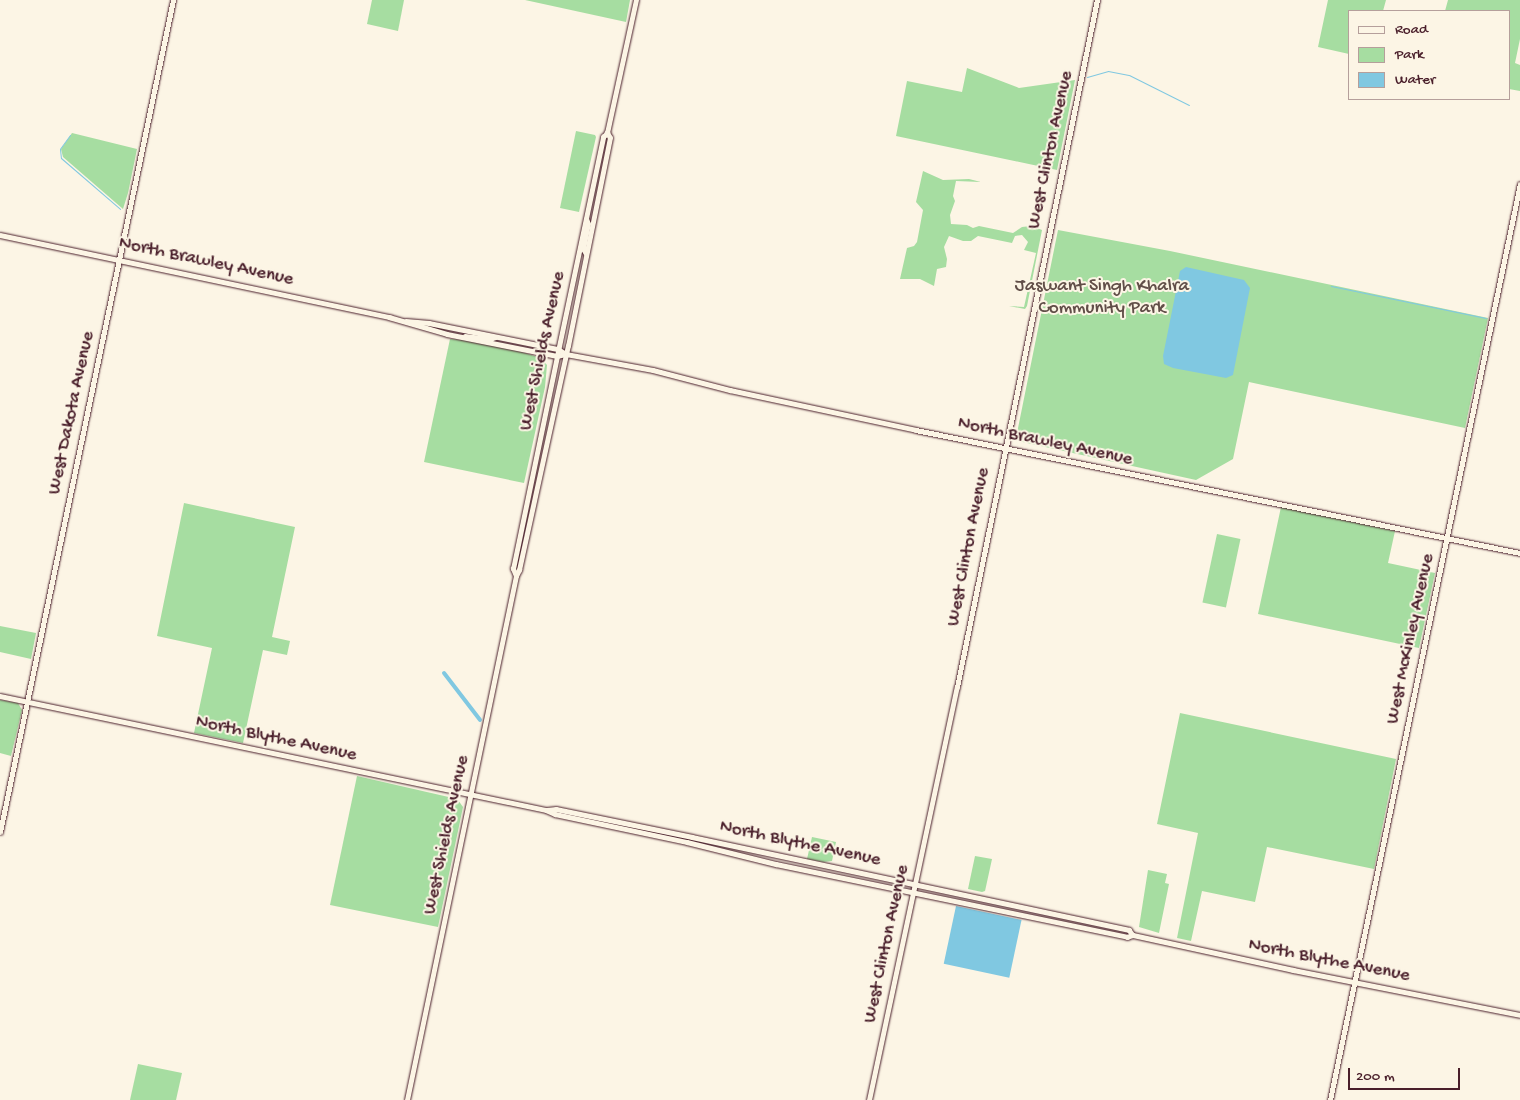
<!DOCTYPE html>
<html>
<head>
<meta charset="utf-8">
<style>
  body { margin:0 }
  #map { position:relative; width:1520px; height:1100px; overflow:hidden; background:#fcf5e5; font-family:"Gochi Hand",sans-serif }
  div>[style] { position:absolute }
  .green>* { inset:0; background:#a6dda1; transform-origin:0 0 }
  .water>* { inset:0; background:#80c8e1; transform-origin:0 0 }
  .stream>* { height:1px; margin:-0.5px; padding:0 0.5px; transform-origin:0.5px; border-radius:0.5px; background:#80c8e1 }
  .canal>* { height:4px; margin:-2px; padding:0 2px; transform-origin:2px; border-radius:2px; background:#80c8e1 }
  .roads { filter:drop-shadow(0 0 1px #4a1f2b) drop-shadow(0 0 1px #4a1f2b) }
  .secondary>* { height:4.5px; margin:-2.25px; padding:0 2.25px; transform-origin:2.25px; border-radius:2.25px; background:#fcf5e5 }
  span { translate:-50% -50%; white-space:nowrap; text-align:center; line-height:1.15; -webkit-text-stroke:4px #fcf5e5; paint-order:stroke }
  .street-label { font-size:19px; color:#4a1f2b }
  .park-label { font-size:19px; color:#614e48 }
  .legend { position:absolute; left:1348px; top:10px; width:162px; height:90px; box-sizing:border-box; background:#fcf5e5; border:1px solid #b59f9b; margin:0; padding:6px 9px; list-style:none; font-size:15px; color:#4a1f2b }
  .legend li { display:flex; align-items:center; gap:10px; height:25px }
  .legend b { width:25px; border:1px solid #b59f9b }
  .scale { position:absolute; left:1348px; top:1068px; width:112px; height:22px; box-sizing:border-box; border:2px solid #4a1f2b; border-top:0; padding-left:6px; font-size:15px; line-height:18px; white-space:nowrap; color:#4a1f2b; -webkit-text-stroke:4px #fcf5e5; paint-order:stroke }
</style>
</head>
<body>
<div id="map">
  <div class="green">
    <i style="clip-path:polygon(372px 0,404px 0,398px 31px,367px 24px)"></i>
    <i style="clip-path:polygon(525px 0,630px 0,626px 22px)"></i>
    <i style="clip-path:polygon(1328px 0,1386px 0,1383px 11px,1349px 11px,1349px 54px,1318px 47px)"></i>
    <i style="clip-path:polygon(1448px 0,1520px 0,1520px 39px,1515px 63px,1520px 65px,1520px 91px,1509px 89px,1509px 11px,1445px 11px)"></i>
    <i style="clip-path:polygon(967px 68px,1019px 88px,1075px 80px,1057px 170px,896px 136px,907px 81px,962px 92px)"></i>
    <i style="clip-path:polygon(576px 131px,595px 135px,596px 137px,579px 212px,560px 208px)"></i>
    <i style="clip-path:polygon(72px 133px,137px 149px,128px 193px,123px 209px,63px 157px,61px 149px)"></i>
    <i style="clip-path:polygon(923px 171px,943px 180px,969px 179px,981px 182px,956px 181px,953px 196px,955px 201px,950px 215px,951px 224px,967px 225px,973px 228px,979px 226px,1013px 233px,1022px 227px,1031px 226px,1042px 230px,1027px 306px,1025px 309px,1009px 306px,1024px 307px,1036px 253px,1024px 250px,1028px 242px,1022px 235px,1015px 236px,1012px 243px,978px 236px,971px 241px,963px 241px,949px 236px,944px 247px,947px 259px,946px 267px,937px 269px,934px 286px,920px 279px,900px 279px,907px 248px,914px 246px,917px 242px,923px 210px,916px 202px)"></i>
    <i style="clip-path:polygon(1058px 230px,1170px 251px,1488px 318px,1465px 428px,1249px 382px,1233px 459px,1196px 480px,1018px 441px,1016px 438px)"></i>
    <i style="clip-path:polygon(450px 339px,467px 340px,522px 352px,541px 358px,547px 365px,545px 387px,524px 483px,424px 462px)"></i>
    <i style="clip-path:polygon(184px 503px,295px 527px,272px 637px,290px 641px,287px 655px,263px 650px,243px 743px,194px 733px,212px 648px,157px 636px)"></i>
    <i style="clip-path:polygon(1281px 507px,1395px 531px,1388px 563px,1435px 573px,1419px 648px,1258px 614px)"></i>
    <i style="left:1217px;top:534px;width:24px;height:70px;rotate:12deg"></i>
    <i style="clip-path:polygon(0 626px,36px 633px,31px 659px,0 652px)"></i>
    <i style="clip-path:polygon(0 700px,18px 703px,22px 710px,11px 756px,0 753px)"></i>
    <i style="clip-path:polygon(1180px 713px,1396px 759px,1374px 869px,1267px 847px,1255px 902px,1202px 891px,1191px 941px,1177px 938px,1198px 833px,1157px 824px)"></i>
    <i style="clip-path:polygon(357px 776px,453px 798px,458px 800px,463px 807px,438px 927px,330px 905px)"></i>
    <i style="clip-path:polygon(812px 837px,836px 842px,832px 861px,823px 862px,807px 859px)"></i>
    <i style="clip-path:polygon(975px 856px,992px 859px,985px 891px,982px 892px,968px 889px)"></i>
    <i style="clip-path:polygon(1148px 870px,1167px 874px,1165px 883px,1169px 884px,1159px 933px,1139px 927px)"></i>
    <i style="clip-path:polygon(138px 1064px,182px 1073px,176px 1100px,130px 1100px)"></i>
  </div>
  <div class="water">
    <i style="clip-path:polygon(1186px 267px,1244px 280px,1250px 288px,1233px 375px,1226px 378px,1173px 368px,1164px 364px,1163px 356px,1180px 271px)"></i>
    <i style="left:956px;top:906px;width:67px;height:59px;rotate:12deg"></i>
  </div>
  <div class="stream">
    <i style="left:1087px;top:77px;width:22px;rotate:-16deg"></i>
    <i style="left:1108px;top:71px;width:21px;rotate:11deg"></i>
    <i style="left:1129px;top:75px;width:67px;rotate:26.6deg"></i>
    <i style="left:70px;top:135px;width:17px;rotate:126deg"></i>
    <i style="left:60px;top:149px;width:9px;rotate:84deg"></i>
    <i style="left:61px;top:158px;width:78px;rotate:40.8deg"></i>
    <i style="left:1331px;top:286px;width:158px;rotate:11.7deg"></i>
  </div>
  <div class="canal">
    <i style="left:444px;top:673px;width:59px;rotate:52.5deg"></i>
  </div>
  <div class="roads">
    <div class="secondary">
      <i style="left:0;top:235px;width:398px;rotate:11.9deg"></i>
      <i style="left:389px;top:317px;width:60px;rotate:16.3deg"></i>
      <i style="left:447px;top:334px;width:112px;rotate:11.3deg"></i>
      <i style="left:557px;top:356px;width:9px;rotate:-13deg"></i>
      <i style="left:586px;top:254px;width:6px;rotate:-121deg"></i>
      <i style="left:583px;top:249px;width:25px;rotate:-79deg"></i>
      <i style="left:588px;top:224px;width:5px;rotate:-112deg"></i>
      <i style="left:406px;top:321px;width:23px;rotate:5deg"></i>
      <i style="left:429px;top:323px;width:132px;rotate:11.4deg"></i>
      <i style="left:558px;top:349px;width:9px;rotate:32deg"></i>
      <i style="left:566px;top:354px;width:88px;rotate:10.4deg"></i>
      <i style="left:653px;top:370px;width:80px;rotate:14.6deg"></i>
      <i style="left:730px;top:390px;width:190px;rotate:12.1deg"></i>
      <i style="left:916px;top:430px;width:616px;rotate:11.51deg"></i>
      <i style="left:465px;top:336px;width:25px;rotate:7deg"></i>
      <i style="left:490px;top:339px;width:6px;rotate:-18deg"></i>
      <i style="left:516px;top:576px;width:8px;rotate:-113deg"></i>
      <i style="left:513px;top:569px;width:217px;rotate:-78.3deg"></i>
      <i style="left:557px;top:356px;width:224px;rotate:-78.1deg"></i>
      <i style="left:603px;top:137px;width:6px;rotate:-45deg"></i>
      <i style="left:607px;top:133px;width:136px;rotate:-77.7deg"></i>
      <i style="left:0;top:696px;width:558px;rotate:11.79deg"></i>
      <i style="left:546px;top:810px;width:10px;rotate:24deg"></i>
      <i style="left:555px;top:814px;width:135px;rotate:12deg"></i>
      <i style="left:687px;top:842px;width:92px;rotate:13.9deg"></i>
      <i style="left:776px;top:864px;width:359px;rotate:11.7deg"></i>
      <i style="left:1127px;top:937px;width:6px;rotate:-18deg"></i>
      <i style="left:1133px;top:935px;width:164px;rotate:12.3deg"></i>
      <i style="left:1293px;top:970px;width:231px;rotate:11.2deg"></i>
      <i style="left:547px;top:810px;width:9px;rotate:-6deg"></i>
      <i style="left:556px;top:809px;width:139px;rotate:11.6deg"></i>
      <i style="left:692px;top:837px;width:447px;rotate:12deg"></i>
      <i style="left:1129px;top:930px;width:6px;rotate:51deg"></i>
      <i style="left:0;top:832px;width:850px;rotate:-78.25deg"></i>
      <i style="left:407px;top:1100px;width:535px;rotate:-78.25deg"></i>
      <i style="left:516px;top:576px;width:7px;rotate:-63deg"></i>
      <i style="left:519px;top:570px;width:229px;rotate:-77.7deg"></i>
      <i style="left:568px;top:346px;width:212px;rotate:-78.6deg"></i>
      <i style="left:610px;top:138px;width:6px;rotate:-121deg"></i>
      <i style="left:869px;top:1100px;width:422px;rotate:-78deg"></i>
      <i style="left:957px;top:687px;width:701px;rotate:-78.48deg"></i>
      <i style="left:1330px;top:1100px;width:935px;rotate:-78.28deg"></i>
    </div>
  </div>
  <div class="street-label">
    <span style="left:1051px;top:150px;rotate:-78deg">West Clinton Avenue</span>
    <span style="left:206px;top:262px;rotate:12deg">North Brawley Avenue</span>
    <span style="left:543px;top:351px;rotate:-78deg">West Shields Avenue</span>
    <span style="left:72px;top:413px;rotate:-78deg">West Dakota Avenue</span>
    <span style="left:1045px;top:442px;rotate:12deg">North Brawley Avenue</span>
    <span style="left:969px;top:547px;rotate:-79deg">West Clinton Avenue</span>
    <span style="left:1411px;top:639px;rotate:-78deg">West McKinley Avenue</span>
    <span style="left:276px;top:739px;rotate:12deg">North Blythe Avenue</span>
    <span style="left:447px;top:835px;rotate:-78deg">West Shields Avenue</span>
    <span style="left:800px;top:844px;rotate:12deg">North Blythe Avenue</span>
    <span style="left:887px;top:944px;rotate:-78deg">West Clinton Avenue</span>
    <span style="left:1329px;top:961px;rotate:11deg">North Blythe Avenue</span>
  </div>
  <div class="park-label">
    <span style="left:1102px;top:298px">Jaswant Singh Khalra<br>Community Park</span>
  </div>
  <ul class="legend">
  <li><b style="height:6px;background:#fcf5e5"></b>Road</li>
  <li><b style="height:14px;background:#a6dda1"></b>Park</li>
  <li><b style="height:14px;background:#80c8e1"></b>Water</li>
  </ul>
  <div class="scale">200 m</div>
</div>
</body>
</html>
